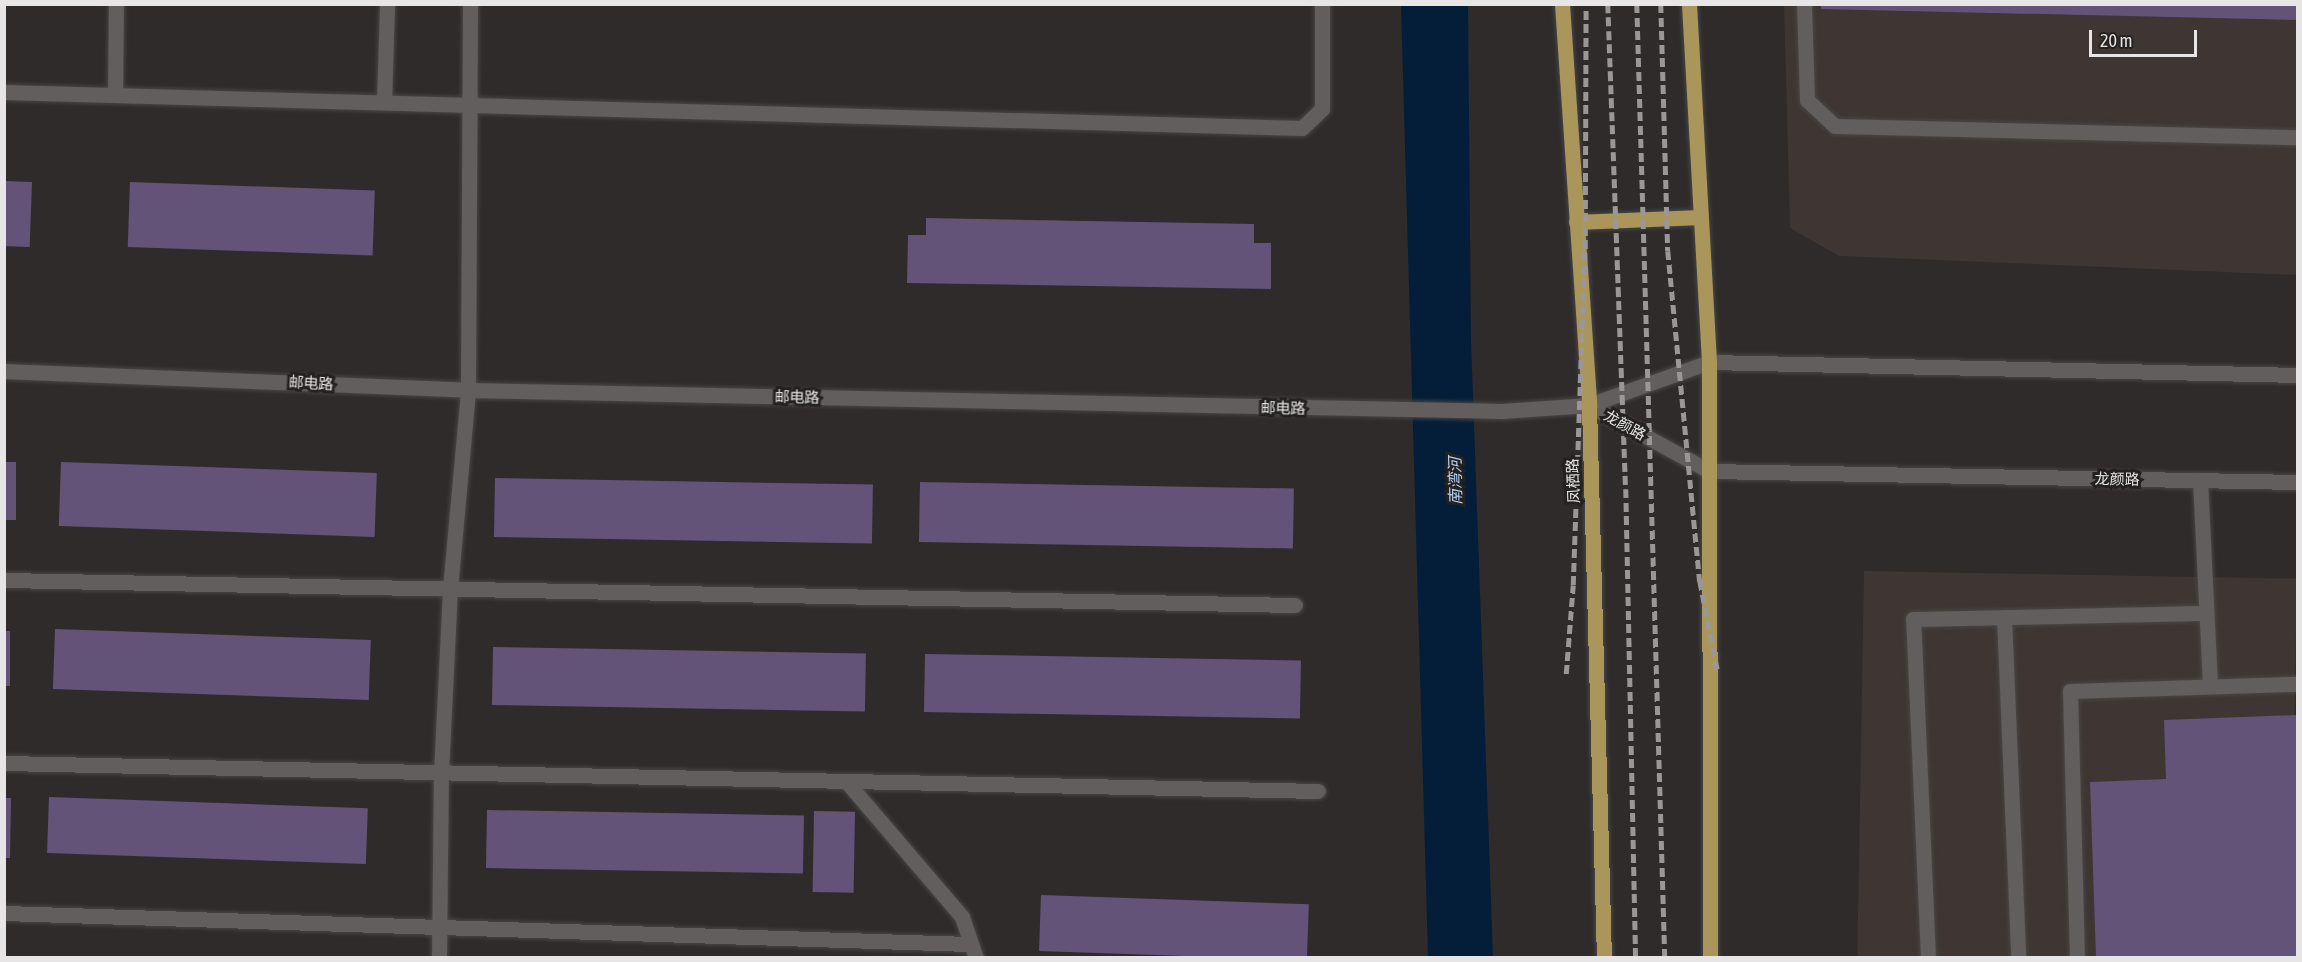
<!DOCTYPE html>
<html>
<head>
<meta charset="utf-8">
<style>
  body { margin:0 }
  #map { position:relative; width:2302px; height:962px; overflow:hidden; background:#2e2b2a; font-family:"Asap Condensed","Noto Sans SC",sans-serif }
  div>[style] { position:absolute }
  .built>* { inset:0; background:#3d3632; transform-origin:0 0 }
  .water>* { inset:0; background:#041e39 }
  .building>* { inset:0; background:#635379; transform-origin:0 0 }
  .roads { filter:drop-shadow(0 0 2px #484645) drop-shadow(0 0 2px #484645) }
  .minor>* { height:15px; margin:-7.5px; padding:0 7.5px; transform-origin:7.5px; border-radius:7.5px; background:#615e5d }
  .major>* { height:15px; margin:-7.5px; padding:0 7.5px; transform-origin:7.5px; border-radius:7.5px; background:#aa955b }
  .rail>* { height:4.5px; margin-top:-2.25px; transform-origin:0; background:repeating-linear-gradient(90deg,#9a9897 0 9px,transparent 0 13.5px) }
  span { translate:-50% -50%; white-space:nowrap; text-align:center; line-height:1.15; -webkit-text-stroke:6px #242221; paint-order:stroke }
  .street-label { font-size:15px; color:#e7e5e5 }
  .water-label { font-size:16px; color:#b7d3f4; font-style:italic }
  .frame { position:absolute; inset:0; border:6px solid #e7e5e5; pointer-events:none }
  .scale { position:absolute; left:2089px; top:30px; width:108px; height:27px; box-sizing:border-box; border:3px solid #e7e5e5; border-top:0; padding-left:8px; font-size:18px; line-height:21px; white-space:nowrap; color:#e7e5e5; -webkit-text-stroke:4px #242221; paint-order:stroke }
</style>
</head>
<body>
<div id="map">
  <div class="built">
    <i style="clip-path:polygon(1784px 5px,2297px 5px,2297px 275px,1839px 256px,1790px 228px)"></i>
    <i style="left:1864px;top:571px;width:433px;height:386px;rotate:1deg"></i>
  </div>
  <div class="water">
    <i style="clip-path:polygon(1401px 5px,1468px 5px,1471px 341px,1493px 957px,1428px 957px)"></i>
  </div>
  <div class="building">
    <i style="clip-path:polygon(1821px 4px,2298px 4px,2298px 20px,1821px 9px)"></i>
    <i style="left:4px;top:181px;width:28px;height:65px;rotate:2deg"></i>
    <i style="left:130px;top:182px;width:245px;height:65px;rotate:2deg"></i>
    <i style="clip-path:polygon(926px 218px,1254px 224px,1254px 243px,1271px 243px,1271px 289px,907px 283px,908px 235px,926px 235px)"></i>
    <i style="left:4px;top:462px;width:12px;height:58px"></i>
    <i style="left:61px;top:462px;width:316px;height:64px;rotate:2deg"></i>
    <i style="left:495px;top:478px;width:378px;height:59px;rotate:1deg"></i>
    <i style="left:920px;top:482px;width:374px;height:60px;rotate:1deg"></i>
    <i style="left:55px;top:629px;width:316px;height:60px;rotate:2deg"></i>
    <i style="left:4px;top:631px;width:6px;height:55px"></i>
    <i style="left:493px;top:647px;width:373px;height:58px;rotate:1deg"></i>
    <i style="left:925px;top:654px;width:376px;height:58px;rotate:1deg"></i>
    <i style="clip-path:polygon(2298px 715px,2298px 958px,2096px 958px,2090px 782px,2166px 779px,2164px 720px)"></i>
    <i style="left:49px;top:797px;width:319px;height:56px;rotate:2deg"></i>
    <i style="clip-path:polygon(4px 798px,11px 798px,10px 858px,4px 858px)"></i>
    <i style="left:487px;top:810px;width:317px;height:58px;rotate:1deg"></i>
    <i style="left:814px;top:811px;width:41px;height:81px;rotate:1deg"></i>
    <i style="left:1041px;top:895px;width:268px;height:56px;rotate:2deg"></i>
  </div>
  <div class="roads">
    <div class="minor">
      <i style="left:1804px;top:4px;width:96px;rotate:88.2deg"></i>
      <i style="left:1807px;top:100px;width:38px;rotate:43deg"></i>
      <i style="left:1835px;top:126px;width:463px;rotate:1.4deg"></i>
      <i style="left:4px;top:92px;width:1298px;rotate:1.59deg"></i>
      <i style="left:1302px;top:128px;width:28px;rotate:-44deg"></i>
      <i style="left:1322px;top:109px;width:105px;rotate:-90deg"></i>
      <i style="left:115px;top:95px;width:91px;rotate:-89.4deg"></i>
      <i style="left:384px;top:102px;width:98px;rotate:-88.2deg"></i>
      <i style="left:4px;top:371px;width:464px;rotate:2.3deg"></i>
      <i style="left:468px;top:390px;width:1034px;rotate:1.16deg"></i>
      <i style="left:1502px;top:411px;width:87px;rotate:-3.9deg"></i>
      <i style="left:1589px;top:405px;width:127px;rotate:-19.7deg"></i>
      <i style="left:1709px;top:362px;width:589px;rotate:1.26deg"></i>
      <i style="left:1589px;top:405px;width:137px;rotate:28.8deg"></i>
      <i style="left:1709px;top:471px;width:589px;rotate:1.07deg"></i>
      <i style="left:2200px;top:480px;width:206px;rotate:87.2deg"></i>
      <i style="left:4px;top:580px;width:1291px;rotate:1.11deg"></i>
      <i style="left:2004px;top:617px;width:341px;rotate:87.6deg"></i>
      <i style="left:4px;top:763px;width:1314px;rotate:1.22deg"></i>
      <i style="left:846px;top:781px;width:179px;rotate:49.5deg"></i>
      <i style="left:962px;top:917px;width:43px;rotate:71.1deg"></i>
      <i style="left:4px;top:913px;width:967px;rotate:1.84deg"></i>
      <i style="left:439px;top:958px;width:185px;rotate:-89.4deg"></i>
      <i style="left:441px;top:773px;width:184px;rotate:-87.2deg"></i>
      <i style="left:450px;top:589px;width:200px;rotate:-84.8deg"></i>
      <i style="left:468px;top:390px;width:386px;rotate:-89.7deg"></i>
      <i style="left:1928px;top:958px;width:339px;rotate:-92.5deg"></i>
      <i style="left:1913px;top:619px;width:293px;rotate:-1.2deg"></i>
      <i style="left:2077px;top:958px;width:267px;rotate:-91.5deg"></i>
      <i style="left:2070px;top:691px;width:228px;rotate:-1.8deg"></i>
    </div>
    <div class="major">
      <i style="left:1562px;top:4px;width:402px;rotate:86.1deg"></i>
      <i style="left:1589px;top:405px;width:553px;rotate:88.45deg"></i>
      <i style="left:1689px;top:4px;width:359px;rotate:86.8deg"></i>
      <i style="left:1709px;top:362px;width:596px;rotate:89.9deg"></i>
      <i style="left:1576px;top:222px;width:124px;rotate:-2.3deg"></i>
    </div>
  </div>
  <div class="rail">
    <i style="left:1608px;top:4px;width:485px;rotate:87.9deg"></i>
    <i style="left:1626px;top:489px;width:469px;rotate:88.8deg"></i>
    <i style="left:1637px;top:4px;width:954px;rotate:88.32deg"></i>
    <i style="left:1661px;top:4px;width:247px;rotate:88.4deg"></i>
    <i style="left:1668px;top:251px;width:332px;rotate:84.5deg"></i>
    <i style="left:1700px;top:581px;width:94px;rotate:78.9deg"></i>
    <i style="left:1566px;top:674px;width:89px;rotate:-85.5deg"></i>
    <i style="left:1573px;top:585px;width:336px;rotate:-88deg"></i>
    <i style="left:1585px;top:249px;width:245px;rotate:-89.8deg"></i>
  </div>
  <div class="street-label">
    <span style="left:311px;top:383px;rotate:3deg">邮电路</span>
    <span style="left:797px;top:397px;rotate:1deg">邮电路</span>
    <span style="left:1283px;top:408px;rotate:1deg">邮电路</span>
    <span style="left:1625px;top:425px;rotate:29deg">龙颜路</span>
    <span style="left:2117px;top:479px;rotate:1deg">龙颜路</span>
    <span style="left:1573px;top:481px;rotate:-92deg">凤栖路</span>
  </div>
  <div class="water-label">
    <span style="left:1455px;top:481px;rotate:-91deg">南湾河</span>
  </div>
  <div class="frame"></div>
  <div class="scale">20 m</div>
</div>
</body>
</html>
